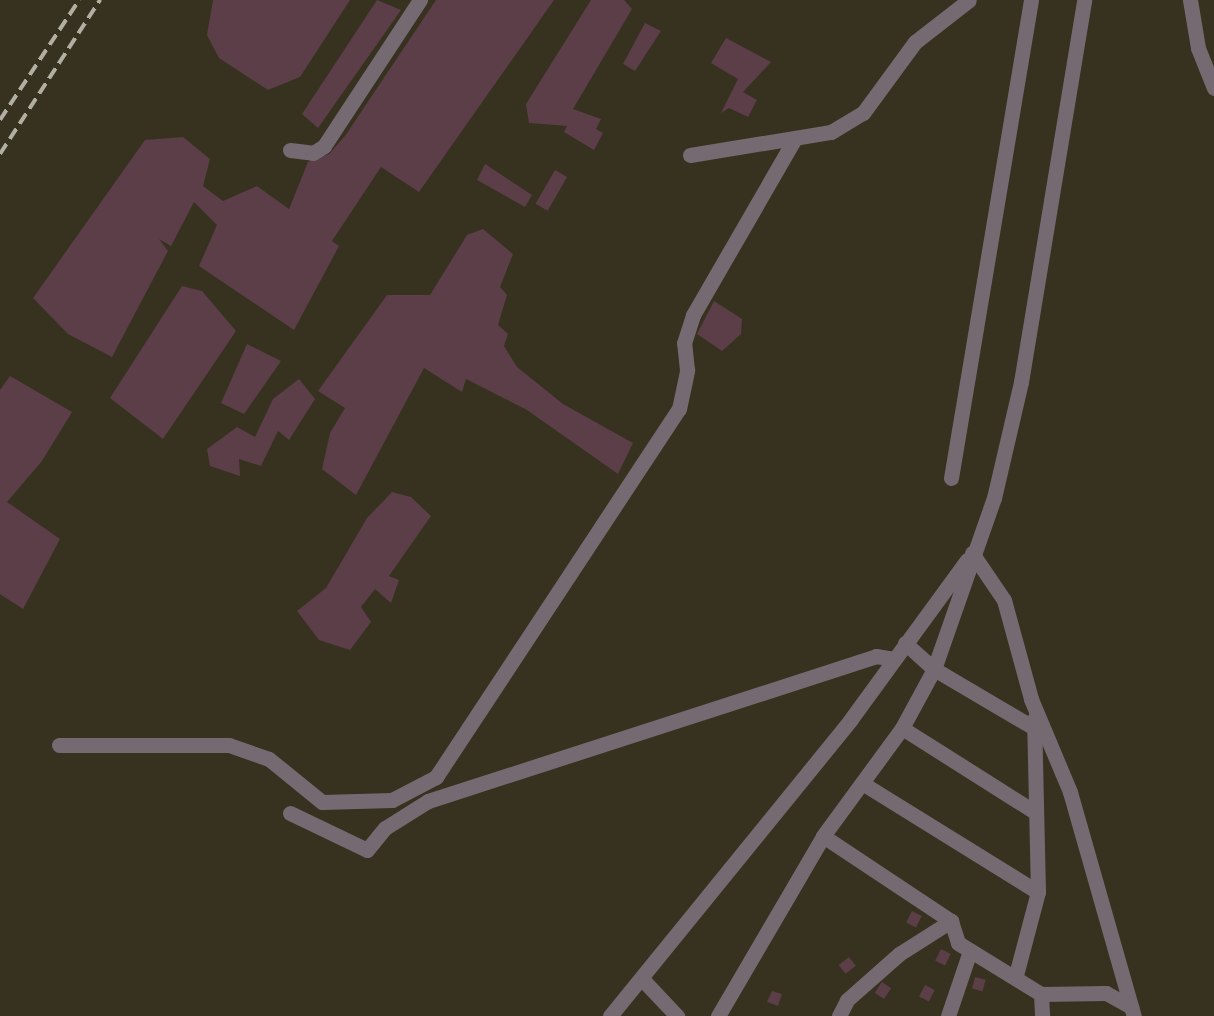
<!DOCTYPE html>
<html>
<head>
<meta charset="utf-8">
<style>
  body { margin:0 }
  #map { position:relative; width:1214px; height:1016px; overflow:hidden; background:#36321f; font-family:Signika,sans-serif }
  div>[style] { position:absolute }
  .building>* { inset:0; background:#5b3e48; transform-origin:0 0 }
  .minor>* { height:15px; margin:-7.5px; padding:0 7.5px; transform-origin:7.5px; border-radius:7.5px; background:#766a72 }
  .rail>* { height:4px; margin-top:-2px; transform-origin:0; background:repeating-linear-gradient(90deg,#b1afa2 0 12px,transparent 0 18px) }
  span { translate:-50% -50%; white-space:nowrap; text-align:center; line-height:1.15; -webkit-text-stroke:5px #1b1a11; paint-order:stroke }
</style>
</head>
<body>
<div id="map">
  <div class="building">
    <i style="clip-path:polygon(213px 0,350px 0,300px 77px,268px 90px,219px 58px,207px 35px)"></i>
    <i style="clip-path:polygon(377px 0,401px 10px,318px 128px,302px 114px)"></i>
    <i style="clip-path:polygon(436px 0,554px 0,419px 192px,381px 167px,332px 241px,339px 246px,294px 330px,199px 266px,217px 225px,194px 202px,171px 246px,159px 239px,168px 251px,112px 357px,68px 334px,33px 298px,145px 140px,183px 137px,210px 159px,203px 186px,223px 201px,257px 186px,289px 209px,308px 162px,329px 154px,345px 136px)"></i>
    <i style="clip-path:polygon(591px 0,624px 0,632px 9px,573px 109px,601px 119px,596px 129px,603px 133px,594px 150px,564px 132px,567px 126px,529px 123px,526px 104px)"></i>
    <i style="clip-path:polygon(645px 23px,661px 31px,635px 71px,623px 64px)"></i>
    <i style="clip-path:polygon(726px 38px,771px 62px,743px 92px,757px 100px,748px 117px,729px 108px,721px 113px,738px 79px,711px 63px)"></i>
    <i style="clip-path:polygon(485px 164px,532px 195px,525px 207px,477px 180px)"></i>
    <i style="left:555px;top:170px;width:14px;height:39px;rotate:30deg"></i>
    <i style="clip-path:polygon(483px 229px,513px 254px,500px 287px,507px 295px,498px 325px,508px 334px,504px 346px,517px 367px,563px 404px,633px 443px,618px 474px,527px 410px,466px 379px,462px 392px,424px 368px,356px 495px,322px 469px,330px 433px,345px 408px,318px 391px,387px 295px,430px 295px,467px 235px)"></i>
    <i style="clip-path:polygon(182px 286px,202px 291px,236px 331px,163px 439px,110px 398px)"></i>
    <i style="clip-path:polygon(714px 301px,742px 319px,741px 334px,722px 351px,697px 334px)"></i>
    <i style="clip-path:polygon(247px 344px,281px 361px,244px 414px,221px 403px)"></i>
    <i style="clip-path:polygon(10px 376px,72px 412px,42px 461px,7px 502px,60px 539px,23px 609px,0 594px,0 390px)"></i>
    <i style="clip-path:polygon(299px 379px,315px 399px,289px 440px,278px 431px,261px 466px,239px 459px,240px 476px,210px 466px,207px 449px,237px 427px,255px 437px,273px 399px)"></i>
    <i style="clip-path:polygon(392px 492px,411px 497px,431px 516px,389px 576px,399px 580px,391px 603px,375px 589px,361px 607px,371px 622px,350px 650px,319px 640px,297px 611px,326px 588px,367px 518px)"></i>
    <i style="left:912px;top:911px;width:11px;height:13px;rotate:27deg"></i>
    <i style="left:941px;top:949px;width:11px;height:13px;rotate:27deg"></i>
    <i style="left:849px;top:957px;width:11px;height:13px;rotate:52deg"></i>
    <i style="left:975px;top:977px;width:11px;height:12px;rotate:15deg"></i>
    <i style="left:882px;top:982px;width:11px;height:13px;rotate:34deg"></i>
    <i style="left:925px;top:985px;width:11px;height:13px;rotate:27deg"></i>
    <i style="clip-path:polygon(772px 991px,782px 994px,778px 1006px,767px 1002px)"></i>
  </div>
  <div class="minor">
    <i style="left:1190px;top:0;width:49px;rotate:80.5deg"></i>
    <i style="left:1198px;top:48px;width:43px;rotate:68.2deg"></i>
    <i style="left:290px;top:150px;width:23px;rotate:7deg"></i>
    <i style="left:313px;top:153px;width:13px;rotate:-32deg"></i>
    <i style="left:324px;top:146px;width:175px;rotate:-56.7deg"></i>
    <i style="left:690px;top:155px;width:143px;rotate:-9.3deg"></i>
    <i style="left:831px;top:132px;width:37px;rotate:-31deg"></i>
    <i style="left:863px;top:113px;width:88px;rotate:-53.8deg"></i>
    <i style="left:915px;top:42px;width:68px;rotate:-37.9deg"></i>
    <i style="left:951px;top:478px;width:485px;rotate:-80.5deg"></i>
    <i style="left:972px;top:553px;width:57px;rotate:55.8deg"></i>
    <i style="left:1004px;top:600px;width:103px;rotate:74.7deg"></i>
    <i style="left:1031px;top:699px;width:101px;rotate:67.2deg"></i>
    <i style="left:1070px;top:792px;width:233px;rotate:74.1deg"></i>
    <i style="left:905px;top:643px;width:39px;rotate:42deg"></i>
    <i style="left:934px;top:669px;width:118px;rotate:30.5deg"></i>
    <i style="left:902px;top:728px;width:157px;rotate:32.3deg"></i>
    <i style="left:59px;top:745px;width:170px"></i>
    <i style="left:229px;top:745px;width:42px;rotate:19.3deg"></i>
    <i style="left:269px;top:759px;width:68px;rotate:39.1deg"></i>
    <i style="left:322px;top:802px;width:70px;rotate:-1.6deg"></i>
    <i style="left:392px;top:800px;width:50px;rotate:-27.6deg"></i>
    <i style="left:436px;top:777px;width:441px;rotate:-56.6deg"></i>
    <i style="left:679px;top:409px;width:40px;rotate:-78deg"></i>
    <i style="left:687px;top:370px;width:27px;rotate:-96deg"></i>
    <i style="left:684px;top:343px;width:29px;rotate:-72deg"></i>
    <i style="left:693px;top:315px;width:204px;rotate:-60deg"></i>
    <i style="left:862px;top:783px;width:207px;rotate:31.8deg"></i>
    <i style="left:290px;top:813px;width:85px;rotate:25.7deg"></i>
    <i style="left:367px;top:850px;width:28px;rotate:-51deg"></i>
    <i style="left:385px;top:828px;width:51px;rotate:-32.1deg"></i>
    <i style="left:428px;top:801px;width:471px;rotate:-17.9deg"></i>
    <i style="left:876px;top:656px;width:18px;rotate:9deg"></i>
    <i style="left:823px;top:836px;width:154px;rotate:33.6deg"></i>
    <i style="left:951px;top:921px;width:23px;rotate:72deg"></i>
    <i style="left:958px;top:943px;width:97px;rotate:31.6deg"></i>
    <i style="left:1041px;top:994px;width:22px;rotate:87deg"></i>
    <i style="left:1016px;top:975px;width:86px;rotate:-75.2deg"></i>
    <i style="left:1038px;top:892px;width:173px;rotate:-91.3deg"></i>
    <i style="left:643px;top:980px;width:50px;rotate:46.6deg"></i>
    <i style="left:1041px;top:994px;width:65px;rotate:-0.9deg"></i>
    <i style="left:1106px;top:993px;width:29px;rotate:29deg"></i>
    <i style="left:610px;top:1016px;width:382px;rotate:-50.9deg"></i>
    <i style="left:851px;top:719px;width:197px;rotate:-53.9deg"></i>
    <i style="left:718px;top:1016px;width:208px;rotate:-59.7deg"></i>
    <i style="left:823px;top:836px;width:134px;rotate:-53.8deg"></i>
    <i style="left:902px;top:728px;width:67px;rotate:-61.5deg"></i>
    <i style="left:934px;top:669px;width:181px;rotate:-70.7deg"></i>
    <i style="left:994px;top:498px;width:119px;rotate:-76.9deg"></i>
    <i style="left:1021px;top:382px;width:387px;rotate:-80.6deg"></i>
    <i style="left:839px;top:1016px;width:18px;rotate:-63deg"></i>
    <i style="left:847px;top:1000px;width:69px;rotate:-41.5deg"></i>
    <i style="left:899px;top:954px;width:62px;rotate:-32.4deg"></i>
    <i style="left:948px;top:1016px;width:69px;rotate:-71.3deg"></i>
  </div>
  <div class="rail">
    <i style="left:0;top:120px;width:144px;rotate:-56.6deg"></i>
    <i style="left:0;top:154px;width:184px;rotate:-57deg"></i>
  </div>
</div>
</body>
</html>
